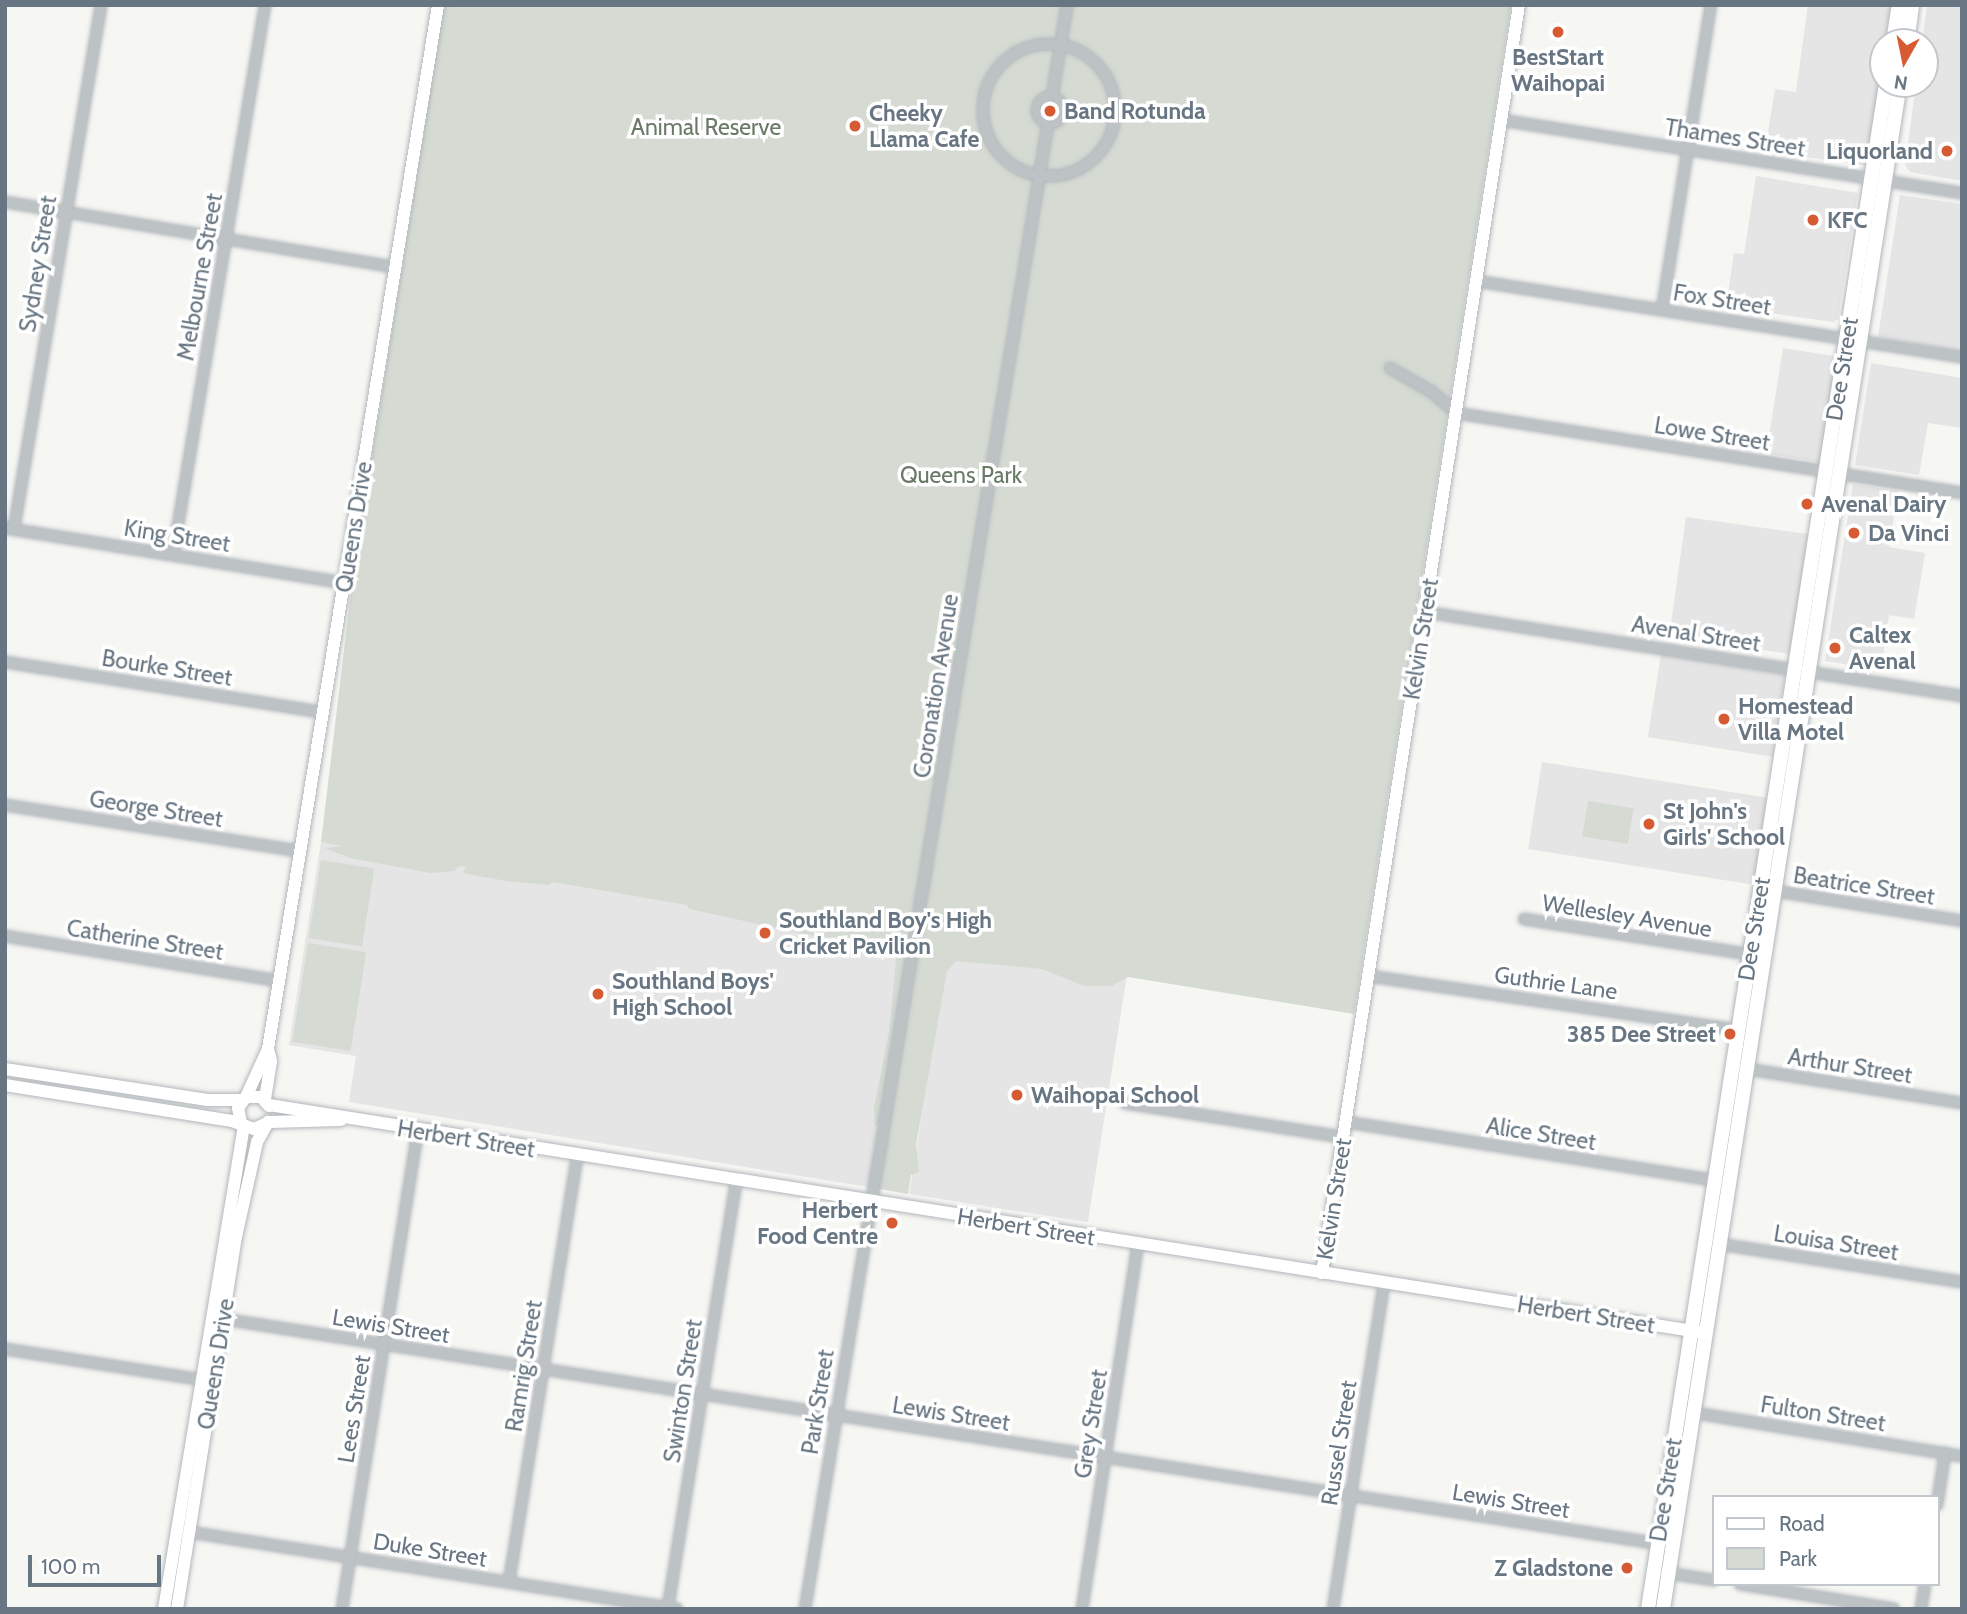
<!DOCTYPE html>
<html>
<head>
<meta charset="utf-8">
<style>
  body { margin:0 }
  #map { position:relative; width:1967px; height:1614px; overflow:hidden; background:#f6f6f3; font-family:Cabin,sans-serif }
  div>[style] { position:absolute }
  .built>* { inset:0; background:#e4e5e4; transform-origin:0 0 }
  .green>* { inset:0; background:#d5dbd3; transform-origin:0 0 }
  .roads { filter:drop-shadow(0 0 2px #b2b7bb) drop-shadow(0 0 2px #b2b7bb) }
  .street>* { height:10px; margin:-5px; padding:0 5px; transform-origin:5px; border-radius:5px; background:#bdc2c5 }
  .street>.ring { margin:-5px; padding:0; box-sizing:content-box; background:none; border:10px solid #bdc2c5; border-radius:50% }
  .secondary>* { height:12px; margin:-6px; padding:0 6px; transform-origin:6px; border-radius:6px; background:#fff }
  .primary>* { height:14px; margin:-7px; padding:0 7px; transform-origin:7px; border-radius:7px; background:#fff }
  .dots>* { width:19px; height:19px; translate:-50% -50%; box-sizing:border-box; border:4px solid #fff; border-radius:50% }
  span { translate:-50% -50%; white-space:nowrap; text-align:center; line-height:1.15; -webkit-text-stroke:7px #fff; paint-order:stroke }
  .poi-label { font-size:23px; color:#677682; font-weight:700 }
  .left { translate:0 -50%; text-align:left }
  .right { translate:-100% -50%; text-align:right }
  .park-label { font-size:23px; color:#697a66 }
  .street-label { font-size:23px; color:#677682 }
  .frame { position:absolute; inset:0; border:7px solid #677682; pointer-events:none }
  .legend { position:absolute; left:1712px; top:1495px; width:228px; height:91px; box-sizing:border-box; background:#fff; border:2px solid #c2c8cd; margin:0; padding:9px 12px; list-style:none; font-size:21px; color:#677682 }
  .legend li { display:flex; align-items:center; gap:14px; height:35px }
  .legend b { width:35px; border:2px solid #c2c8cd }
  .north { position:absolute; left:1869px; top:28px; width:70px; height:70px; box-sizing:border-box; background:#fff; border:2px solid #c2c8cd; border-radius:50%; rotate:189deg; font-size:19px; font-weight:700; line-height:28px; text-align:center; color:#677682 }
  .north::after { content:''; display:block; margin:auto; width:24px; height:32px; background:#d65b33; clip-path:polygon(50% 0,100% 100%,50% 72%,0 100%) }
  .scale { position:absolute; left:28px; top:1555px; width:133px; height:32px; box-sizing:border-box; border:4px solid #677682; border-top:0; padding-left:9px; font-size:21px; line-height:24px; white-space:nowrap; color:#677682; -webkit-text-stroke:5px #fff; paint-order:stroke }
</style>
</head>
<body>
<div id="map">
  <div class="built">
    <i style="clip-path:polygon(1808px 5px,1891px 5px,1868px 166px,1765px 151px,1775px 89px,1796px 92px)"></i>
    <i style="clip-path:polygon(1927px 5px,1962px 5px,1962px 181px,1910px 172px,1905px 165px,1916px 84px,1925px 84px,1922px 42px)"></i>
    <i style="clip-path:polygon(1756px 176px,1858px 193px,1838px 319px,1833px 322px,1726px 307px,1734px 253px,1744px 254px)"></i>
    <i style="clip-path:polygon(1900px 195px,1962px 204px,1962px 352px,1878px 337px)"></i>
    <i style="left:1783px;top:348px;width:58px;height:107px;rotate:9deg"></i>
    <i style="clip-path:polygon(1871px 363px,1962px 378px,1962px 428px,1928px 423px,1919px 475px,1855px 465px)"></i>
    <i style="clip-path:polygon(1853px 484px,1898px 491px,1889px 547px,1925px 553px,1914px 619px,1889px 615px,1881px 670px,1825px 661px)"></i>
    <i style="left:1686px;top:517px;width:123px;height:121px;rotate:8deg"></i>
    <i style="left:1661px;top:654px;width:126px;height:84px;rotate:9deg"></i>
    <i style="left:1542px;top:762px;width:230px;height:88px;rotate:9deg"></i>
    <i style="clip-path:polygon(321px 842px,908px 942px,868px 1187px,349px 1102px,356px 1056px,289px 1045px)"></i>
    <i style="left:948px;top:948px;width:181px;height:249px;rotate:9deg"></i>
  </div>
  <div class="green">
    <i style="clip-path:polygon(444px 5px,1511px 5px,1354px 1014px,1128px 977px,1112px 986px,1084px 986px,1042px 969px,956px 961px,947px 971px,916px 1145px,919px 1172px,911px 1175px,908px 1194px,868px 1187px,879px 1124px,875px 1126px,874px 1107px,889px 1033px,897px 949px,885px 952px,854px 938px,819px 937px,689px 909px,687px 905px,553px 882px,548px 885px,506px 881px,467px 874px,463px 871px,467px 867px,459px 866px,454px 871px,430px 873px,350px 858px,325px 848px,341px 846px,321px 842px,353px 575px)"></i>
    <i style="left:1588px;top:801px;width:46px;height:36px;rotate:9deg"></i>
    <i style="left:321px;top:860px;width:54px;height:79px;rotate:9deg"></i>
    <i style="left:308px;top:943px;width:59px;height:100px;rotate:9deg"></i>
  </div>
  <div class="roads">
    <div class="street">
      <i class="ring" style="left:983px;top:44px;width:122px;height:122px"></i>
      <i class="ring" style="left:1037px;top:97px;width:16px;height:16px"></i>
      <i style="left:1052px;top:97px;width:93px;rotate:-80.7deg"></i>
      <i style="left:1501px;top:120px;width:467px;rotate:9deg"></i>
      <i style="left:5px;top:202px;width:393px;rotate:9.5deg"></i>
      <i style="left:1476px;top:281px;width:492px;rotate:8.9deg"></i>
      <i style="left:1662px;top:310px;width:309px;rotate:-80.9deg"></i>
      <i style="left:1390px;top:368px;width:48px;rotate:29.7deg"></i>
      <i style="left:1432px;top:392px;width:32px;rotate:41deg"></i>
      <i style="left:1456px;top:413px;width:512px;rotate:8.98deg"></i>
      <i style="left:5px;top:528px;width:342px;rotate:9.2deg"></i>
      <i style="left:14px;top:529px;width:531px;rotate:-80.57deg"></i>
      <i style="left:173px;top:555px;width:558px;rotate:-80.5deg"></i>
      <i style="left:1425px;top:612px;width:544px;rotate:8.89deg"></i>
      <i style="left:5px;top:662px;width:321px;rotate:9deg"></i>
      <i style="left:5px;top:805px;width:299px;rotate:8.9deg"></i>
      <i style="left:1769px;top:890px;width:195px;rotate:9.1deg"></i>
      <i style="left:1524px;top:919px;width:233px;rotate:8.9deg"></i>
      <i style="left:5px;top:936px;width:278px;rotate:9.3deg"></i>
      <i style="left:1368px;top:976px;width:375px;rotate:8.3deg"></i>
      <i style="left:1741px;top:1068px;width:224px;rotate:9deg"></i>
      <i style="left:1125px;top:1103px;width:221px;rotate:8.9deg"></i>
      <i style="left:1346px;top:1122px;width:377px;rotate:9deg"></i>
      <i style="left:1713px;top:1243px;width:252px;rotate:8.9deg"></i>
      <i style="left:223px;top:1319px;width:1468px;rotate:8.9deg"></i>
      <i style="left:5px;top:1349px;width:206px;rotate:8.9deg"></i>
      <i style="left:1689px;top:1412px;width:277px;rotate:9.2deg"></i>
      <i style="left:1937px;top:1505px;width:53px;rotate:-81.3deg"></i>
      <i style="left:183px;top:1531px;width:500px;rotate:8.97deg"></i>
      <i style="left:1654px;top:1571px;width:60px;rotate:8.7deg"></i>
      <i style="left:509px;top:1582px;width:431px;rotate:-80.9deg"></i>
      <i style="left:1740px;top:1584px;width:156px;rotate:9.2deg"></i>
      <i style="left:668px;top:1607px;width:431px;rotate:-80.9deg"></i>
      <i style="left:342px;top:1609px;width:484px;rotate:-81deg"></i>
      <i style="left:805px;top:1609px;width:1506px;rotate:-80.71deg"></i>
      <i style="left:1082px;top:1609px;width:369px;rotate:-81.3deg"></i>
      <i style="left:1333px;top:1609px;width:330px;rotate:-81.1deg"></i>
      <i style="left:1921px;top:1609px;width:25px;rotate:-81deg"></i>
    </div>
    <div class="secondary">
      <i style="left:5px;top:1069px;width:205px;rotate:8.7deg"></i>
      <i style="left:208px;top:1100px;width:34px"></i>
      <i style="left:5px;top:1085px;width:230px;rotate:9deg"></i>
      <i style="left:232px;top:1121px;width:23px;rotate:20deg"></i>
      <i style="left:254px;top:1129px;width:14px;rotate:-25deg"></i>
      <i style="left:246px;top:1097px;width:53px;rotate:-65.4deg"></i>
      <i style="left:265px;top:1099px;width:38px;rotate:-81deg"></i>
      <i style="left:271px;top:1061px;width:12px;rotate:-104deg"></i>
      <i style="left:268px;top:1049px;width:1058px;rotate:-80.75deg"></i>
      <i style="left:269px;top:1105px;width:1448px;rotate:9.02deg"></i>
      <i style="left:241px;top:1123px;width:15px;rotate:-101deg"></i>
      <i style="left:238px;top:1108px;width:14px;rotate:-54deg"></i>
      <i style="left:246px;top:1097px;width:15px"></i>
      <i style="left:261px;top:1097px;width:12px;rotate:48deg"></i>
      <i style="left:1322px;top:1273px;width:1283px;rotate:-81.17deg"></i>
      <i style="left:164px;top:1609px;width:490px;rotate:-80.6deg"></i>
      <i style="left:177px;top:1609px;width:377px;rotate:-81deg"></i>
      <i style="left:236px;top:1237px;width:97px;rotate:-77.5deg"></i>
      <i style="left:257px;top:1142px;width:23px;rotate:-61deg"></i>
      <i style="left:268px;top:1122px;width:73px;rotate:-1.6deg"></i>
    </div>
    <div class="primary">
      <i style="left:1893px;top:42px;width:37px;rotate:-81deg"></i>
      <i style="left:1907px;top:42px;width:37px;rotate:-82deg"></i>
      <i style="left:1648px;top:1609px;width:1543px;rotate:-81.13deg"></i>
      <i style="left:1663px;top:1609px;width:1543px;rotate:-81.17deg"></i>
    </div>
  </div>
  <div class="dots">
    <i style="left:1558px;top:32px;background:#d65b33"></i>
    <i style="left:1050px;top:111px;background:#d65b33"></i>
    <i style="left:855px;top:126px;background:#d65b33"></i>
    <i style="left:1947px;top:151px;background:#d65b33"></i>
    <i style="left:1813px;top:220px;background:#d65b33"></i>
    <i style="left:1807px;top:504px;background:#d65b33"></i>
    <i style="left:1854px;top:533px;background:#d65b33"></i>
    <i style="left:1835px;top:648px;background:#d65b33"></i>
    <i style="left:1724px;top:719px;background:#d65b33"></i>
    <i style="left:1649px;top:824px;background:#d65b33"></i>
    <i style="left:765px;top:933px;background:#d65b33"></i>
    <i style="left:598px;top:994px;background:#d65b33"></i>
    <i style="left:1730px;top:1034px;background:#d65b33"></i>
    <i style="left:1017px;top:1095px;background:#d65b33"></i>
    <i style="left:892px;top:1223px;background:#d65b33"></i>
    <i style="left:1627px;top:1568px;background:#d65b33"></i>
  </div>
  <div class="poi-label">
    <span style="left:1558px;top:70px">BestStart<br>Waihopai</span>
    <span class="left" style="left:1064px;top:111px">Band Rotunda</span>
    <span class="left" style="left:869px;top:126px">Cheeky<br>Llama Cafe</span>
    <span class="right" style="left:1933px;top:151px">Liquorland</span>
    <span class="left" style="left:1827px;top:220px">KFC</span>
    <span class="left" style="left:1821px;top:504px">Avenal Dairy</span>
    <span class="left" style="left:1868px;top:533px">Da Vinci</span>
    <span class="left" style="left:1849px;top:648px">Caltex<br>Avenal</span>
    <span class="left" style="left:1738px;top:719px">Homestead<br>Villa Motel</span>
    <span class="left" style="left:1663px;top:824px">St John's<br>Girls' School</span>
    <span class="left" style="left:779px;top:933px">Southland Boy's High<br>Cricket Pavilion</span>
    <span class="left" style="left:612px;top:994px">Southland Boys'<br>High School</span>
    <span class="right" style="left:1716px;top:1034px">385 Dee Street</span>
    <span class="left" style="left:1031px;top:1095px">Waihopai School</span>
    <span class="right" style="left:878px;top:1223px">Herbert<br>Food Centre</span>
    <span class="right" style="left:1613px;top:1568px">Z Gladstone</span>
  </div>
  <div class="park-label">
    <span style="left:706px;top:127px">Animal Reserve</span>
    <span style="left:961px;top:475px">Queens Park</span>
  </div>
  <div class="street-label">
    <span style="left:1735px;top:138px;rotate:9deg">Thames Street</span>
    <span style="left:38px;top:264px;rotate:-81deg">Sydney Street</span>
    <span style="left:200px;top:277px;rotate:-80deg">Melbourne Street</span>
    <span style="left:1722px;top:300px;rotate:9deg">Fox Street</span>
    <span style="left:1842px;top:369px;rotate:-81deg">Dee Street</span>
    <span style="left:1712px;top:434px;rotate:9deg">Lowe Street</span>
    <span style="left:354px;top:527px;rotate:-81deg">Queens Drive</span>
    <span style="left:177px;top:536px;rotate:9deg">King Street</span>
    <span style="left:1696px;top:634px;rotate:9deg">Avenal Street</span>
    <span style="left:1421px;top:639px;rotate:-81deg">Kelvin Street</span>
    <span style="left:167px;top:668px;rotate:9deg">Bourke Street</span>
    <span style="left:936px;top:686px;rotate:-81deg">Coronation Avenue</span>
    <span style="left:156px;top:809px;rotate:9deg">George Street</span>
    <span style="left:1864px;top:886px;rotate:9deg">Beatrice Street</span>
    <span style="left:1627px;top:916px;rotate:9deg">Wellesley Avenue</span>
    <span style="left:1754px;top:929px;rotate:-81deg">Dee Street</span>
    <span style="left:145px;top:940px;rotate:9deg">Catherine Street</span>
    <span style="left:1556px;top:983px;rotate:8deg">Guthrie Lane</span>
    <span style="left:1850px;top:1066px;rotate:9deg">Arthur Street</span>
    <span style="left:1541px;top:1134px;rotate:9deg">Alice Street</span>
    <span style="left:466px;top:1139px;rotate:9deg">Herbert Street</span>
    <span style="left:1334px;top:1199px;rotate:-81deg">Kelvin Street</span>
    <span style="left:1026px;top:1227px;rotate:9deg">Herbert Street</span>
    <span style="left:1836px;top:1243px;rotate:9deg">Louisa Street</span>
    <span style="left:1586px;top:1315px;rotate:9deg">Herbert Street</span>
    <span style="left:391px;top:1326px;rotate:9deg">Lewis Street</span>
    <span style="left:216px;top:1364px;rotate:-81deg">Queens Drive</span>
    <span style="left:524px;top:1366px;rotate:-81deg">Ramrig Street</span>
    <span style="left:683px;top:1391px;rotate:-81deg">Swinton Street</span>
    <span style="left:818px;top:1402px;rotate:-81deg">Park Street</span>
    <span style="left:354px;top:1409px;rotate:-81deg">Lees Street</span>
    <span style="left:951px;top:1414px;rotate:9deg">Lewis Street</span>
    <span style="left:1823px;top:1414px;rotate:9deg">Fulton Street</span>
    <span style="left:1091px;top:1424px;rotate:-81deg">Grey Street</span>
    <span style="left:1339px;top:1443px;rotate:-81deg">Russel Street</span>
    <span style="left:1666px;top:1490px;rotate:-81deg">Dee Street</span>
    <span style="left:1511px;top:1501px;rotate:9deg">Lewis Street</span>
    <span style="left:430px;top:1550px;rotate:9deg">Duke Street</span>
  </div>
  <div class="frame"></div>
  <ul class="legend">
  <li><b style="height:9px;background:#fff"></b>Road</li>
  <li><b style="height:19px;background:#d5dbd3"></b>Park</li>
  </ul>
  <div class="north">N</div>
  <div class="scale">100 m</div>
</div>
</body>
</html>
